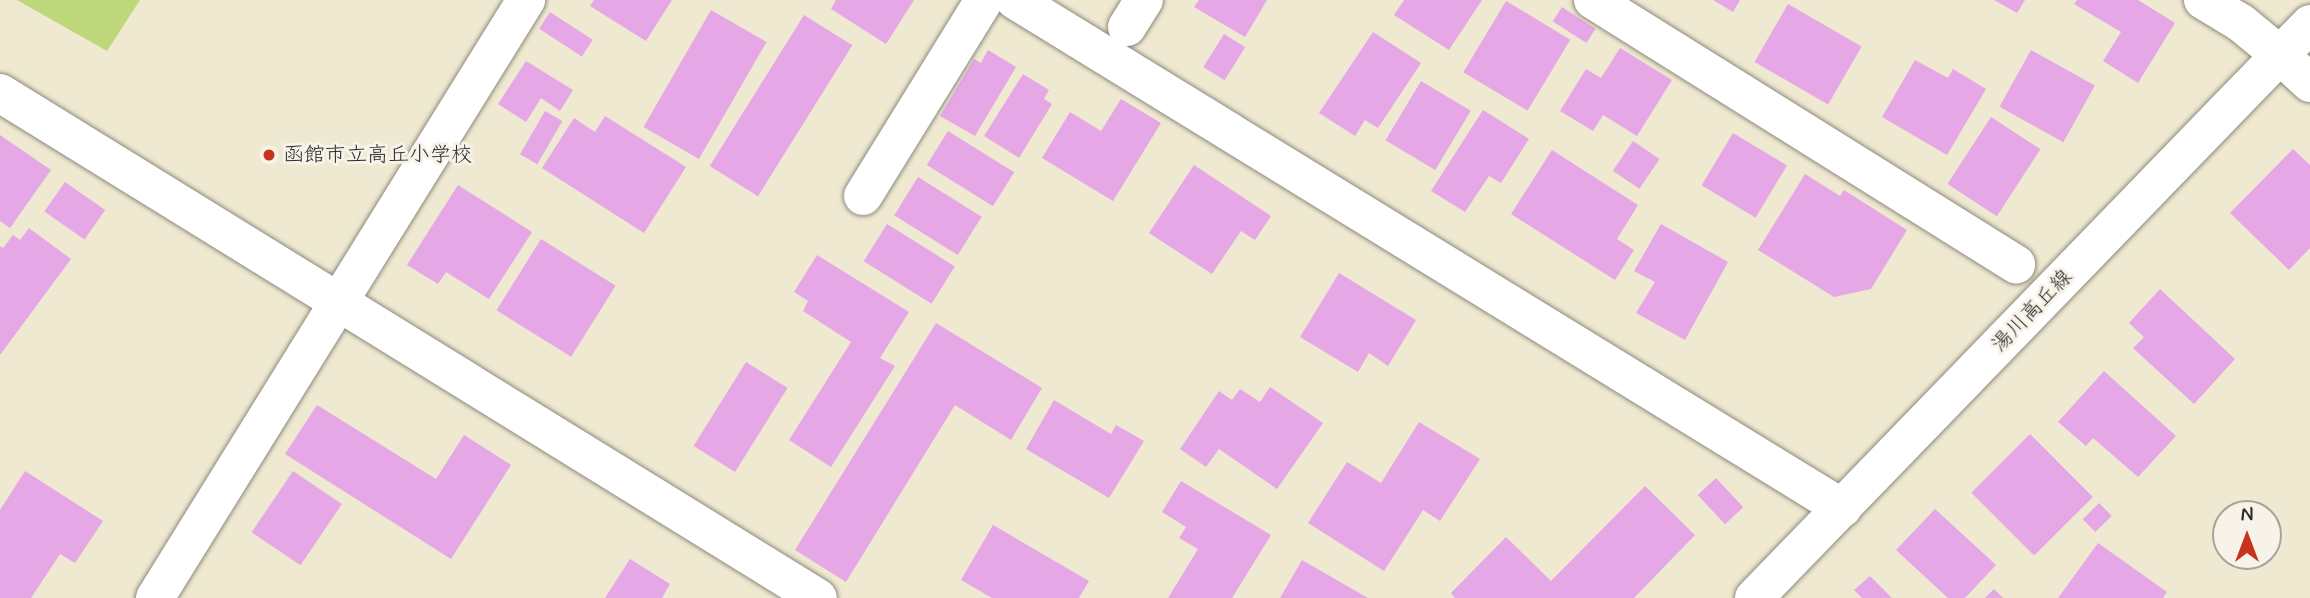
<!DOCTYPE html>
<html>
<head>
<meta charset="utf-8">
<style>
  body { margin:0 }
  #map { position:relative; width:2310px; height:598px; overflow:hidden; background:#efe9d1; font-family:Mynerve,"Klee One",sans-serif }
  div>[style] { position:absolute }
  .green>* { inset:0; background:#bfd77b }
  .building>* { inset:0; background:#e5a7e6; transform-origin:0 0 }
  .roads { filter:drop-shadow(0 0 2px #8d8a7e) drop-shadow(0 0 2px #8d8a7e) }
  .minor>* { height:38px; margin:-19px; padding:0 19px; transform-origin:19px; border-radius:19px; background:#fff }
  .tertiary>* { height:38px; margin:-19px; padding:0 19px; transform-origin:19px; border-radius:19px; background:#fff }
  .dots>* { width:19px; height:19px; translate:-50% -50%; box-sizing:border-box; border:4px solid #f7f3e8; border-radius:50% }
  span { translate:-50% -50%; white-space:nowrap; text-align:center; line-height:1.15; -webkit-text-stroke:6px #f7f3e8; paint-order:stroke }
  .poi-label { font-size:21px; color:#2b2b2b }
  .left { translate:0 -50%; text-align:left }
  .street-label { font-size:21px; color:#2b2b2b }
  .north { position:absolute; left:2212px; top:500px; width:70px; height:70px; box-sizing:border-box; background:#f7f3e8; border:2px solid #a5a39c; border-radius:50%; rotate:0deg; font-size:19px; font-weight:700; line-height:28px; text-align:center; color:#2b2b2b }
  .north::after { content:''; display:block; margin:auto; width:24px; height:32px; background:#c8321e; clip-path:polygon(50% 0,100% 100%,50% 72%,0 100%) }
</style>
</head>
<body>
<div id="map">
  <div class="green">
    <i style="clip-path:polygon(17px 0,140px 0,107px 51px)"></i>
  </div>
  <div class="building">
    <i style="clip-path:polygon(594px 0,672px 0,646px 41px,590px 6px)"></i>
    <i style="clip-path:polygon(836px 0,914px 0,886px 44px,831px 9px)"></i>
    <i style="clip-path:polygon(1199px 0,1267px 0,1245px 37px,1194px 7px)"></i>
    <i style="clip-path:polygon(1404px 0,1482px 0,1449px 50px,1394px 15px)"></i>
    <i style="clip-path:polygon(1713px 0,1740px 0,1733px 12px)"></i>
    <i style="clip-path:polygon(1994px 0,2025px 0,2017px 13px)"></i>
    <i style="clip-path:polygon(2077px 0,2138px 0,2175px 23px,2138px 83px,2103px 61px,2121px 32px,2074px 4px)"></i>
    <i style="left:1506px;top:1px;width:75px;height:83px;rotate:31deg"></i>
    <i style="left:1788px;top:4px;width:85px;height:67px;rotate:30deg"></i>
    <i style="left:1562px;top:7px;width:40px;height:17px;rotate:33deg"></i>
    <i style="left:711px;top:10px;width:64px;height:135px;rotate:30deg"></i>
    <i style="left:550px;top:12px;width:51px;height:20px;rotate:33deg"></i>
    <i style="left:804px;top:15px;width:57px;height:178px;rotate:32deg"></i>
    <i style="clip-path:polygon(1373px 32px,1421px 63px,1378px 128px,1365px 120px,1355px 136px,1319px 113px)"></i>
    <i style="left:1224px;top:34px;width:25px;height:39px;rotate:32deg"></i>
    <i style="clip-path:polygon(1620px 48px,1672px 80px,1637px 136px,1603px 115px,1593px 131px,1560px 111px,1586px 69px,1601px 78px)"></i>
    <i style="clip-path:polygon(988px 50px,1016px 67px,975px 136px,940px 116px,974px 59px,981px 63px)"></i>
    <i style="left:2031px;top:50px;width:73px;height:65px;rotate:29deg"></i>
    <i style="clip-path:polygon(1915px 60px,1948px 78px,1953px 69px,1986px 89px,1947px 155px,1882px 117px)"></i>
    <i style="clip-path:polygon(526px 61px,573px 90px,560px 111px,541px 98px,526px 122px,498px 104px)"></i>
    <i style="clip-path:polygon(1023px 74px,1049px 90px,1044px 99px,1052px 104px,1019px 158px,984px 136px)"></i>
    <i style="left:1421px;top:81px;width:58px;height:69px;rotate:31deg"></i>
    <i style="clip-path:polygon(1121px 99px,1161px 123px,1113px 201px,1042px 158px,1070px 112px,1101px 131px)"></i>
    <i style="clip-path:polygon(1483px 110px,1529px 139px,1501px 183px,1489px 176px,1465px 212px,1431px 191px)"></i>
    <i style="left:545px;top:111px;width:20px;height:50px;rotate:30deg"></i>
    <i style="clip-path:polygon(605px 116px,686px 167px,644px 233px,542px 168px,574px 118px,595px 132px)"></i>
    <i style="left:1991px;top:117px;width:59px;height:80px;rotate:33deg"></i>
    <i style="left:948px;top:131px;width:78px;height:40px;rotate:32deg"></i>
    <i style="left:1733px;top:133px;width:63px;height:61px;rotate:31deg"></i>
    <i style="clip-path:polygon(0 135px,51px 170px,10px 228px,0 221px)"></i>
    <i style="left:1633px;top:141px;width:32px;height:36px;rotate:34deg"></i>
    <i style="clip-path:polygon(2293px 149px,2310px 165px,2310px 248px,2289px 270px,2230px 213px)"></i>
    <i style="clip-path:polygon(1552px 150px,1638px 205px,1617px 239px,1634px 250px,1615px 280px,1511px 214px)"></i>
    <i style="clip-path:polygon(1194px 165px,1271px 216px,1255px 240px,1241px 231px,1212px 274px,1149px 233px)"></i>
    <i style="clip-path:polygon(1805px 174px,1840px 196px,1844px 190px,1907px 230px,1871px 289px,1834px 297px,1758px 250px)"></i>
    <i style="left:918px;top:177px;width:75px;height:45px;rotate:32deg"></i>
    <i style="left:65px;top:182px;width:49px;height:36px;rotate:35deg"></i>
    <i style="clip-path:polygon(458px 185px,532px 232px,489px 299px,446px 272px,438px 284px,407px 265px)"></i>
    <i style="left:887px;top:224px;width:80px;height:44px;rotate:32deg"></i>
    <i style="clip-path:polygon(1661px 224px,1728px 262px,1685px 340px,1636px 313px,1655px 282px,1634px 271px)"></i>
    <i style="clip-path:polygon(29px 228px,71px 259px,0 355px,0 246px,3px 248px,13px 235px,20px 240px)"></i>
    <i style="left:541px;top:239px;width:88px;height:84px;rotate:32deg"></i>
    <i style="clip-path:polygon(817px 255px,909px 312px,880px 358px,895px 366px,831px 467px,789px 440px,851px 342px,803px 311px,808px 301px,794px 292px)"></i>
    <i style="clip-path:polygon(1339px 273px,1416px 320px,1388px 366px,1369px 353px,1358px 372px,1300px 337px)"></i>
    <i style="clip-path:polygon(2160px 289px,2235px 359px,2194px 404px,2133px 348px,2144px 337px,2129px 323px)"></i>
    <i style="clip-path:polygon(936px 323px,1042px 388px,1011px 440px,955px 405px,846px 582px,795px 550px)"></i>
    <i style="left:746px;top:362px;width:49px;height:99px;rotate:32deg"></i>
    <i style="clip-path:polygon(2104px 371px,2176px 436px,2138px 477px,2093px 438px,2086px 446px,2058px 422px)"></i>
    <i style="clip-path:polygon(1270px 387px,1323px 423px,1277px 489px,1219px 449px,1206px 467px,1180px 449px,1219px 391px,1232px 400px,1240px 389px,1260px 402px)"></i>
    <i style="clip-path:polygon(1054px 400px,1111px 434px,1116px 425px,1144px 441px,1109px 498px,1026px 449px)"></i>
    <i style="clip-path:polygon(317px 405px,436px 479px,464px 435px,511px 465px,451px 559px,285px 454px)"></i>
    <i style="clip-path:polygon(1419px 422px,1480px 459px,1440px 521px,1423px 510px,1384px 571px,1308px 523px,1347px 462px,1381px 483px)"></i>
    <i style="left:2030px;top:434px;width:89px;height:83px;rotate:45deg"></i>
    <i style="clip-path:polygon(25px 471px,103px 521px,75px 563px,60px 554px,31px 598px,0 598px,0 510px)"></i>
    <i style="left:293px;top:471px;width:59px;height:74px;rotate:34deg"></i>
    <i style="left:1716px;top:478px;width:40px;height:25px;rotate:47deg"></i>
    <i style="clip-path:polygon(1181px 481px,1271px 535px,1232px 598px,1168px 598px,1198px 549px,1179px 538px,1186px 527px,1162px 512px)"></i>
    <i style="clip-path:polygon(1645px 486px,1695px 535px,1634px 598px,1455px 598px,1451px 593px,1506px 537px,1551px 581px)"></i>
    <i style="left:2099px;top:503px;width:18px;height:23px;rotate:45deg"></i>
    <i style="clip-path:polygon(1935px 509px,1996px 565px,1965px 598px,1948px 598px,1896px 550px)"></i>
    <i style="clip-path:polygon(993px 525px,1089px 581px,1079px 598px,992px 598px,961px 580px)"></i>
    <i style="clip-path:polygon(2098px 543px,2167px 592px,2163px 598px,2058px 598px)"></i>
    <i style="clip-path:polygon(630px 559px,670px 584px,662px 598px,605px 598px)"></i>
    <i style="clip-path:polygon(1302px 560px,1368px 598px,1280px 598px)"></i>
    <i style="clip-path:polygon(1870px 576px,1892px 598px,1862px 598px,1854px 590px)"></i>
    <i style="clip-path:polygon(1994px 589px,2003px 598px,1985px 598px)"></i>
  </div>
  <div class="roads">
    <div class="minor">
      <i style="left:1015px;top:0;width:971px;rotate:31.56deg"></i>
      <i style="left:1593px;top:0;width:499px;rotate:32deg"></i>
      <i style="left:2203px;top:0;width:44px;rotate:31.2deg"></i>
      <i style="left:2241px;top:23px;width:50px;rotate:39.4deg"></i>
      <i style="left:1127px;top:27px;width:32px;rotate:-58deg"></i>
      <i style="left:0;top:93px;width:961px;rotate:31.69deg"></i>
      <i style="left:863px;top:196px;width:230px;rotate:-58.3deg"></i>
      <i style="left:155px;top:598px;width:704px;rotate:-58.18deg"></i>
    </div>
    <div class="tertiary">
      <i style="left:2280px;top:55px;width:41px;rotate:43deg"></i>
      <i style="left:1754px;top:598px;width:799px;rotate:-45.91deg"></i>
    </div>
  </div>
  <div class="dots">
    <i style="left:269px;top:155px;background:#c8321e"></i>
  </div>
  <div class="poi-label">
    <span class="left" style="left:283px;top:155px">函館市立高丘小学校</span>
  </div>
  <div class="street-label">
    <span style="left:2032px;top:311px;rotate:-46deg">湯川高丘線</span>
  </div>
  <div class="north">N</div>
</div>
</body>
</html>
